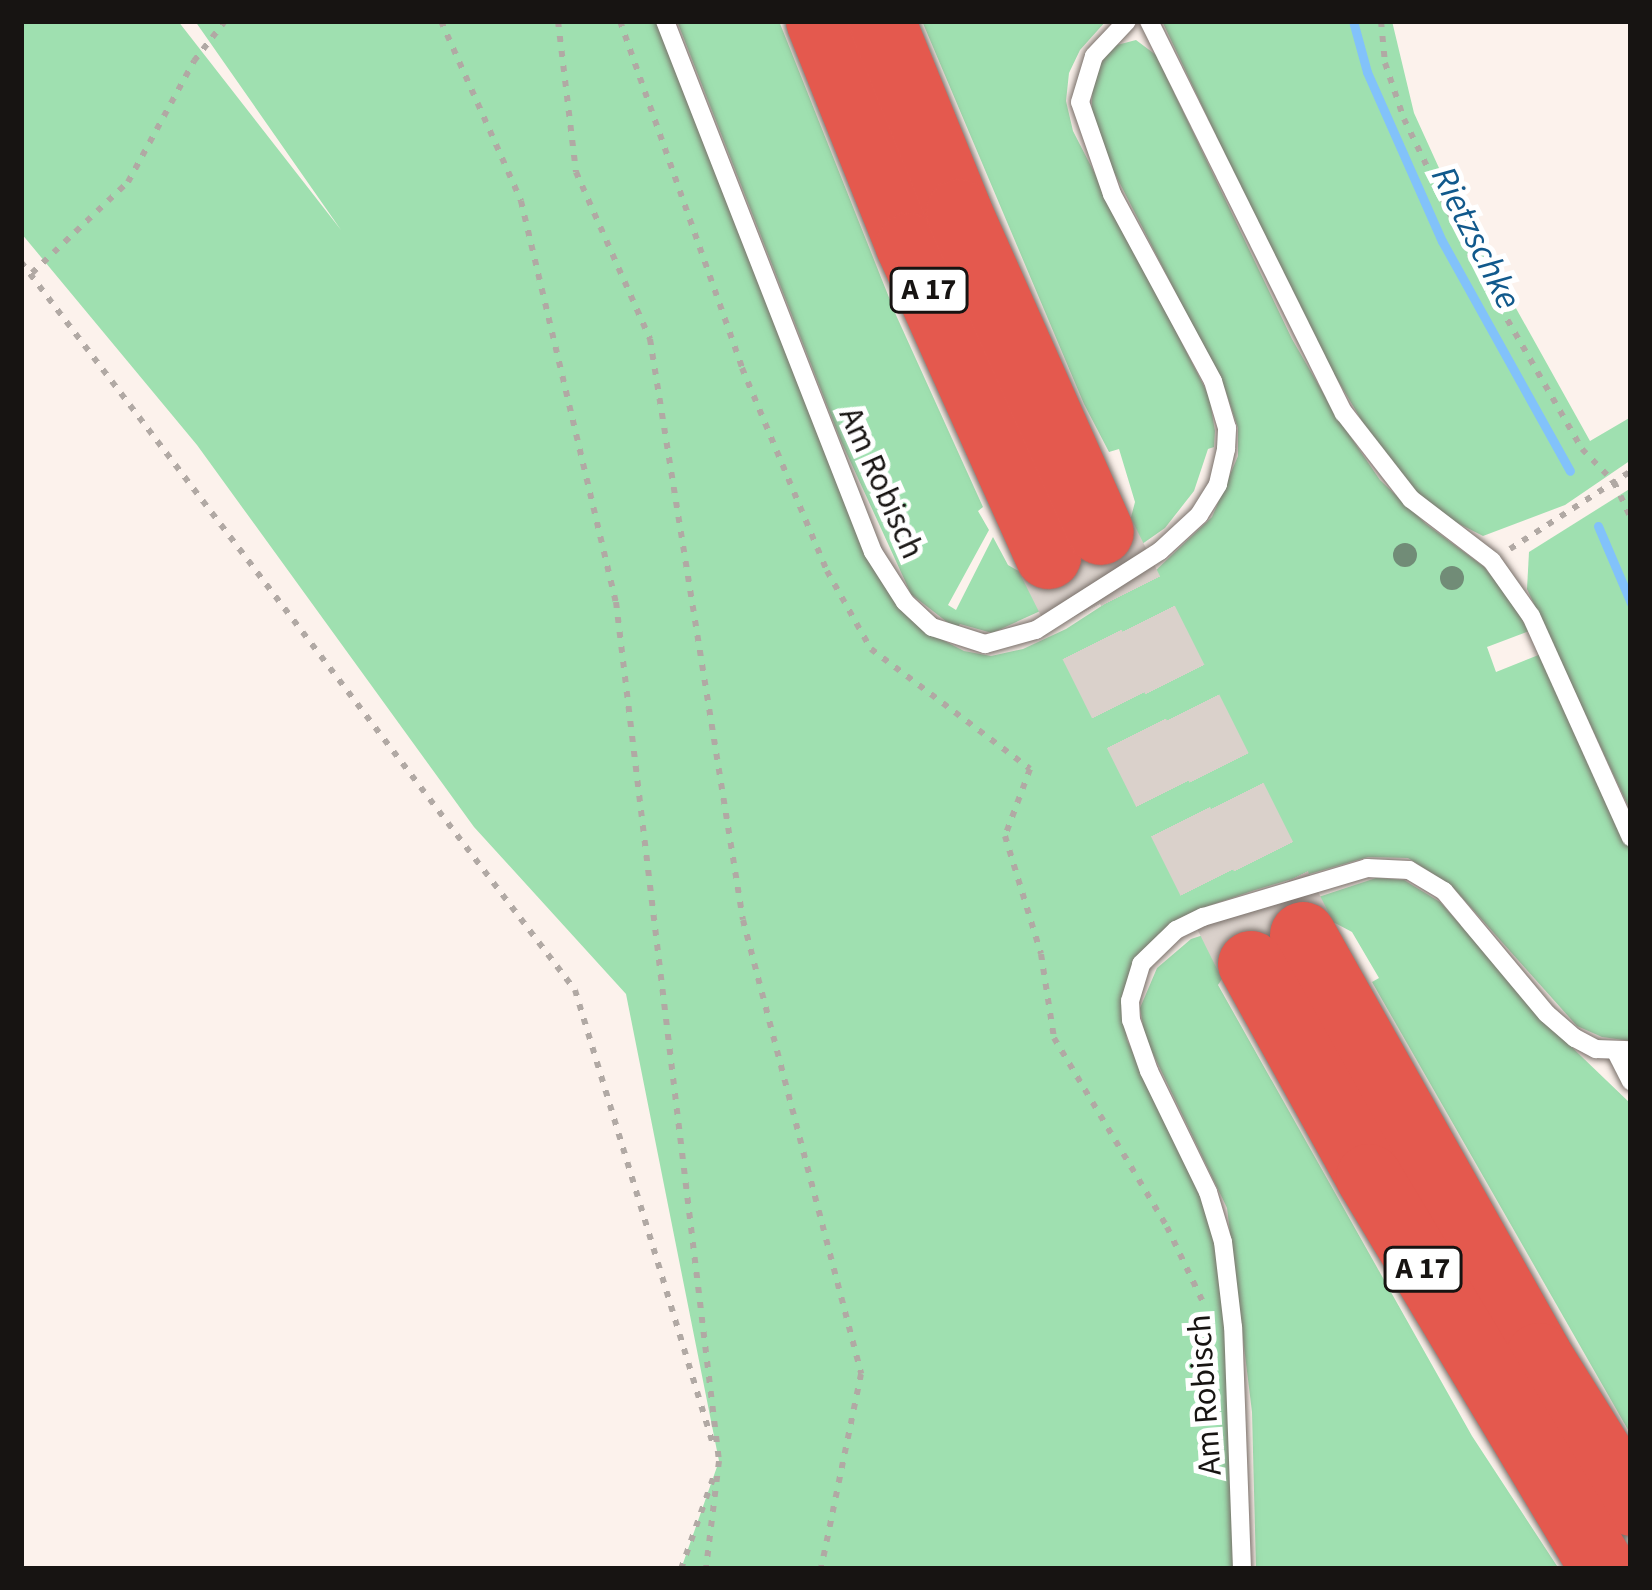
<!DOCTYPE html>
<html>
<head>
<meta charset="utf-8">
<style>
  body { margin:0 }
  #map { position:relative; width:1652px; height:1590px; overflow:hidden; background:#fcf2ec; font-family:"Source Sans 3",sans-serif }
  div>[style] { position:absolute }
  .green>* { inset:0; background:#9fe0b0 }
  .stream>* { height:9px; margin:-4.5px; padding:0 4.5px; transform-origin:4.5px; border-radius:4.5px; background:#82c2fa }
  .highway-tunnel>* { height:66px; margin-top:-33px; transform-origin:0; background:repeating-linear-gradient(90deg,#dad1cb 0 66px,transparent 0 99px) }
  .path>* { height:6px; margin-top:-3px; transform-origin:0; background:repeating-linear-gradient(90deg,#b1a9a4 0 6px,transparent 0 15px) }
  .roads { filter:drop-shadow(0 0 3px #786f69) drop-shadow(0 0 3px #786f69) }
  .lane>* { height:18px; margin:-9px; padding:0 9px; transform-origin:9px; border-radius:9px; background:#fff }
  .highway>* { height:66px; margin:-33px; padding:0 33px; transform-origin:33px; border-radius:33px; background:#e4594e }
  .trees>* { width:24px; height:24px; margin:-12px; border-radius:50%; background:#718c77 }
  span { translate:-50% -50%; white-space:nowrap; text-align:center; line-height:1.15; -webkit-text-stroke:10px #fff; paint-order:stroke }
  .shield-label span { padding:3px 9px; background:#fff; border:3px solid; border-radius:9px; -webkit-text-stroke-width:0 }
  .shield-label { font-size:30px; color:#171412; font-weight:700 }
  .street-label { font-size:33px; color:#171412 }
  .water-label { font-size:36px; color:#11598c; font-style:italic }
  .frame { position:absolute; inset:0; border:24px solid #171412; pointer-events:none }
</style>
</head>
<body>
<div id="map">
  <div class="green">
    <i style="clip-path:polygon(21px 21px,178px 21px,341px 230px,195px 21px,660px 21px,873px 556px,929px 633px,964px 651px,991px 656px,1023px 649px,1066px 629px,1154px 572px,1212px 517px,1238px 456px,1238px 428px,1225px 389px,1091px 127px,1093px 75px,1113px 46px,1136px 40px,1156px 55px,1292px 339px,1337px 417px,1380px 480px,1426px 524px,1484px 567px,1506px 594px,1529px 631px,1487px 647px,1496px 672px,1541px 654px,1631px 845px,1631px 1041px,1602px 1037px,1577px 1026px,1451px 885px,1408px 858px,1368px 857px,1255px 890px,1208px 906px,1153px 943px,1124px 1021px,1127px 1040px,1211px 1215px,1226px 1300px,1240px 1569px,681px 1569px,719px 1461px,626px 994px,474px 827px,197px 445px,21px 233px)"></i>
    <i style="clip-path:polygon(677px 21px,779px 21px,896px 315px,983px 507px,978px 511px,989px 530px,948px 605px,956px 610px,993px 537px,1008px 565px,1024px 574px,1130px 521px,1135px 502px,1119px 449px,1109px 452px,1084px 404px,922px 21px,1106px 21px,1080px 50px,1069px 73px,1066px 101px,1073px 131px,1209px 396px,1215px 431px,1214px 447px,1208px 449px,1194px 491px,1165px 528px,1058px 603px,992px 633px,960px 624px,956px 629px,911px 594px,841px 441px)"></i>
    <i style="clip-path:polygon(1162px 21px,1392px 21px,1414px 113px,1444px 179px,1590px 441px,1631px 417px,1631px 460px,1565px 505px,1483px 536px,1436px 512px,1391px 470px,1308px 330px)"></i>
    <i style="clip-path:polygon(1631px 488px,1631px 812px,1527px 589px,1529px 552px)"></i>
    <i style="clip-path:polygon(1376px 878px,1404px 880px,1440px 902px,1556px 1032px,1631px 1104px,1631px 1435px,1372px 982px,1379px 978px,1352px 932px,1335px 923px,1314px 922px,1231px 965px,1218px 985px,1472px 1436px,1559px 1569px,1256px 1569px,1252px 1412px,1227px 1208px,1145px 1037px,1140px 1008px,1157px 968px,1191px 939px)"></i>
  </div>
  <div class="stream">
    <i style="left:1353px;top:21px;width:53px;rotate:74.6deg"></i>
    <i style="left:1367px;top:72px;width:185px;rotate:66.1deg"></i>
    <i style="left:1442px;top:241px;width:263px;rotate:60.9deg"></i>
    <i style="left:1598px;top:526px;width:84px;rotate:66.8deg"></i>
  </div>
  <div class="highway-tunnel">
    <i style="left:1101px;top:532px;width:451px;rotate:63.4deg"></i>
    <i style="left:1048px;top:556px;width:456px;rotate:63.5deg"></i>
  </div>
  <div class="path">
    <i style="left:441px;top:21px;width:197px;rotate:66deg"></i>
    <i style="left:521px;top:201px;width:412px;rotate:76.7deg"></i>
    <i style="left:616px;top:602px;width:865px;rotate:83.16deg"></i>
    <i style="left:719px;top:1461px;width:109px;rotate:96.9deg"></i>
    <i style="left:558px;top:21px;width:152px;rotate:83.2deg"></i>
    <i style="left:576px;top:172px;width:183px;rotate:66.1deg"></i>
    <i style="left:650px;top:339px;width:588px;rotate:80.91deg"></i>
    <i style="left:743px;top:920px;width:469px;rotate:75.4deg"></i>
    <i style="left:861px;top:1374px;width:199px;rotate:101.6deg"></i>
    <i style="left:620px;top:21px;width:368px;rotate:70.6deg"></i>
    <i style="left:742px;top:368px;width:220px;rotate:67.3deg"></i>
    <i style="left:827px;top:571px;width:90px;rotate:60.6deg"></i>
    <i style="left:871px;top:649px;width:199px;rotate:37deg"></i>
    <i style="left:1030px;top:769px;width:72px;rotate:110.5deg"></i>
    <i style="left:1005px;top:836px;width:123px;rotate:73deg"></i>
    <i style="left:1041px;top:954px;width:85px;rotate:81.2deg"></i>
    <i style="left:1054px;top:1038px;width:220px;rotate:59.1deg"></i>
    <i style="left:1167px;top:1227px;width:83px;rotate:64.4deg"></i>
    <i style="left:1381px;top:21px;width:42px;rotate:84.6deg"></i>
    <i style="left:1385px;top:63px;width:59px;rotate:71.3deg"></i>
    <i style="left:1404px;top:119px;width:151px;rotate:64.1deg"></i>
    <i style="left:1470px;top:255px;width:224px;rotate:60deg"></i>
    <i style="left:1582px;top:449px;width:46px;rotate:45.9deg"></i>
    <i style="left:1614px;top:482px;width:40px;rotate:65deg"></i>
    <i style="left:21px;top:262px;width:915px;rotate:52.73deg"></i>
    <i style="left:575px;top:990px;width:474px;rotate:73.1deg"></i>
    <i style="left:32px;top:273px;width:132px;rotate:-43.5deg"></i>
    <i style="left:128px;top:182px;width:138px;rotate:-61.4deg"></i>
    <i style="left:194px;top:61px;width:51px;rotate:-52.2deg"></i>
    <i style="left:1510px;top:549px;width:144px;rotate:-32.8deg"></i>
    <i style="left:681px;top:1569px;width:102px;rotate:-70.5deg"></i>
  </div>
  <div class="roads">
    <div class="lane">
      <i style="left:665px;top:21px;width:570px;rotate:68.61deg"></i>
      <i style="left:873px;top:552px;width:59px;rotate:57.4deg"></i>
      <i style="left:905px;top:602px;width:37px;rotate:43deg"></i>
      <i style="left:932px;top:627px;width:56px;rotate:17.8deg"></i>
      <i style="left:985px;top:644px;width:53px;rotate:-15.4deg"></i>
      <i style="left:1036px;top:630px;width:147px;rotate:-32.5deg"></i>
      <i style="left:1160px;top:551px;width:53px;rotate:-42.7deg"></i>
      <i style="left:1199px;top:515px;width:36px;rotate:-58deg"></i>
      <i style="left:1218px;top:484px;width:36px;rotate:-77deg"></i>
      <i style="left:1226px;top:449px;width:21px;rotate:-87deg"></i>
      <i style="left:1227px;top:428px;width:49px;rotate:-106.6deg"></i>
      <i style="left:1213px;top:381px;width:213px;rotate:-118.4deg"></i>
      <i style="left:1112px;top:194px;width:97px;rotate:-109.2deg"></i>
      <i style="left:1080px;top:102px;width:48px;rotate:-73.1deg"></i>
      <i style="left:1094px;top:56px;width:48px;rotate:-46.7deg"></i>
      <i style="left:1149px;top:21px;width:438px;rotate:63.6deg"></i>
      <i style="left:1344px;top:413px;width:109px;rotate:52.1deg"></i>
      <i style="left:1411px;top:499px;width:102px;rotate:37.4deg"></i>
      <i style="left:1492px;top:561px;width:67px;rotate:54.7deg"></i>
      <i style="left:1531px;top:616px;width:243px;rotate:65.7deg"></i>
      <i style="left:1616px;top:1052px;width:33px;rotate:63deg"></i>
      <i style="left:1242px;top:1569px;width:242px;rotate:-92.1deg"></i>
      <i style="left:1233px;top:1327px;width:86px;rotate:-96.7deg"></i>
      <i style="left:1223px;top:1242px;width:52px;rotate:-106.7deg"></i>
      <i style="left:1208px;top:1192px;width:135px;rotate:-116deg"></i>
      <i style="left:1149px;top:1071px;width:54px;rotate:-109.4deg"></i>
      <i style="left:1131px;top:1020px;width:19px;rotate:-93deg"></i>
      <i style="left:1130px;top:1001px;width:39px;rotate:-73deg"></i>
      <i style="left:1141px;top:964px;width:49px;rotate:-44.2deg"></i>
      <i style="left:1176px;top:930px;width:30px;rotate:-26deg"></i>
      <i style="left:1203px;top:917px;width:171px;rotate:-16.6deg"></i>
      <i style="left:1367px;top:868px;width:42px;rotate:2.7deg"></i>
      <i style="left:1409px;top:870px;width:41px;rotate:31deg"></i>
      <i style="left:1444px;top:891px;width:160px;rotate:50.1deg"></i>
      <i style="left:1547px;top:1014px;width:37px;rotate:41deg"></i>
      <i style="left:1575px;top:1038px;width:24px;rotate:28deg"></i>
      <i style="left:1596px;top:1049px;width:35px;rotate:2deg"></i>
    </div>
    <div class="highway">
      <i style="left:819px;top:21px;width:242px;rotate:68.2deg"></i>
      <i style="left:909px;top:246px;width:340px;rotate:65.8deg"></i>
      <i style="left:882px;top:21px;width:206px;rotate:68deg"></i>
      <i style="left:959px;top:212px;width:350px;rotate:66.1deg"></i>
      <i style="left:1303px;top:935px;width:483px;rotate:60.7deg"></i>
      <i style="left:1539px;top:1356px;width:173px;rotate:58deg"></i>
      <i style="left:1251px;top:964px;width:244px;rotate:61deg"></i>
      <i style="left:1369px;top:1177px;width:457px;rotate:59.1deg"></i>
    </div>
  </div>
  <div class="trees">
    <i style="left:1405px;top:555px"></i>
    <i style="left:1452px;top:578px"></i>
  </div>
  <div class="shield-label">
    <span style="left:929px;top:290px">A 17</span>
    <span style="left:1423px;top:1269px">A 17</span>
  </div>
  <div class="street-label">
    <span style="left:881px;top:483px;rotate:66deg">Am Robisch</span>
    <span style="left:1205px;top:1395px;rotate:-94deg">Am Robisch</span>
  </div>
  <div class="water-label">
    <span style="left:1476px;top:238px;rotate:63deg">Rietzschke</span>
  </div>
  <div class="frame"></div>
</div>
</body>
</html>
